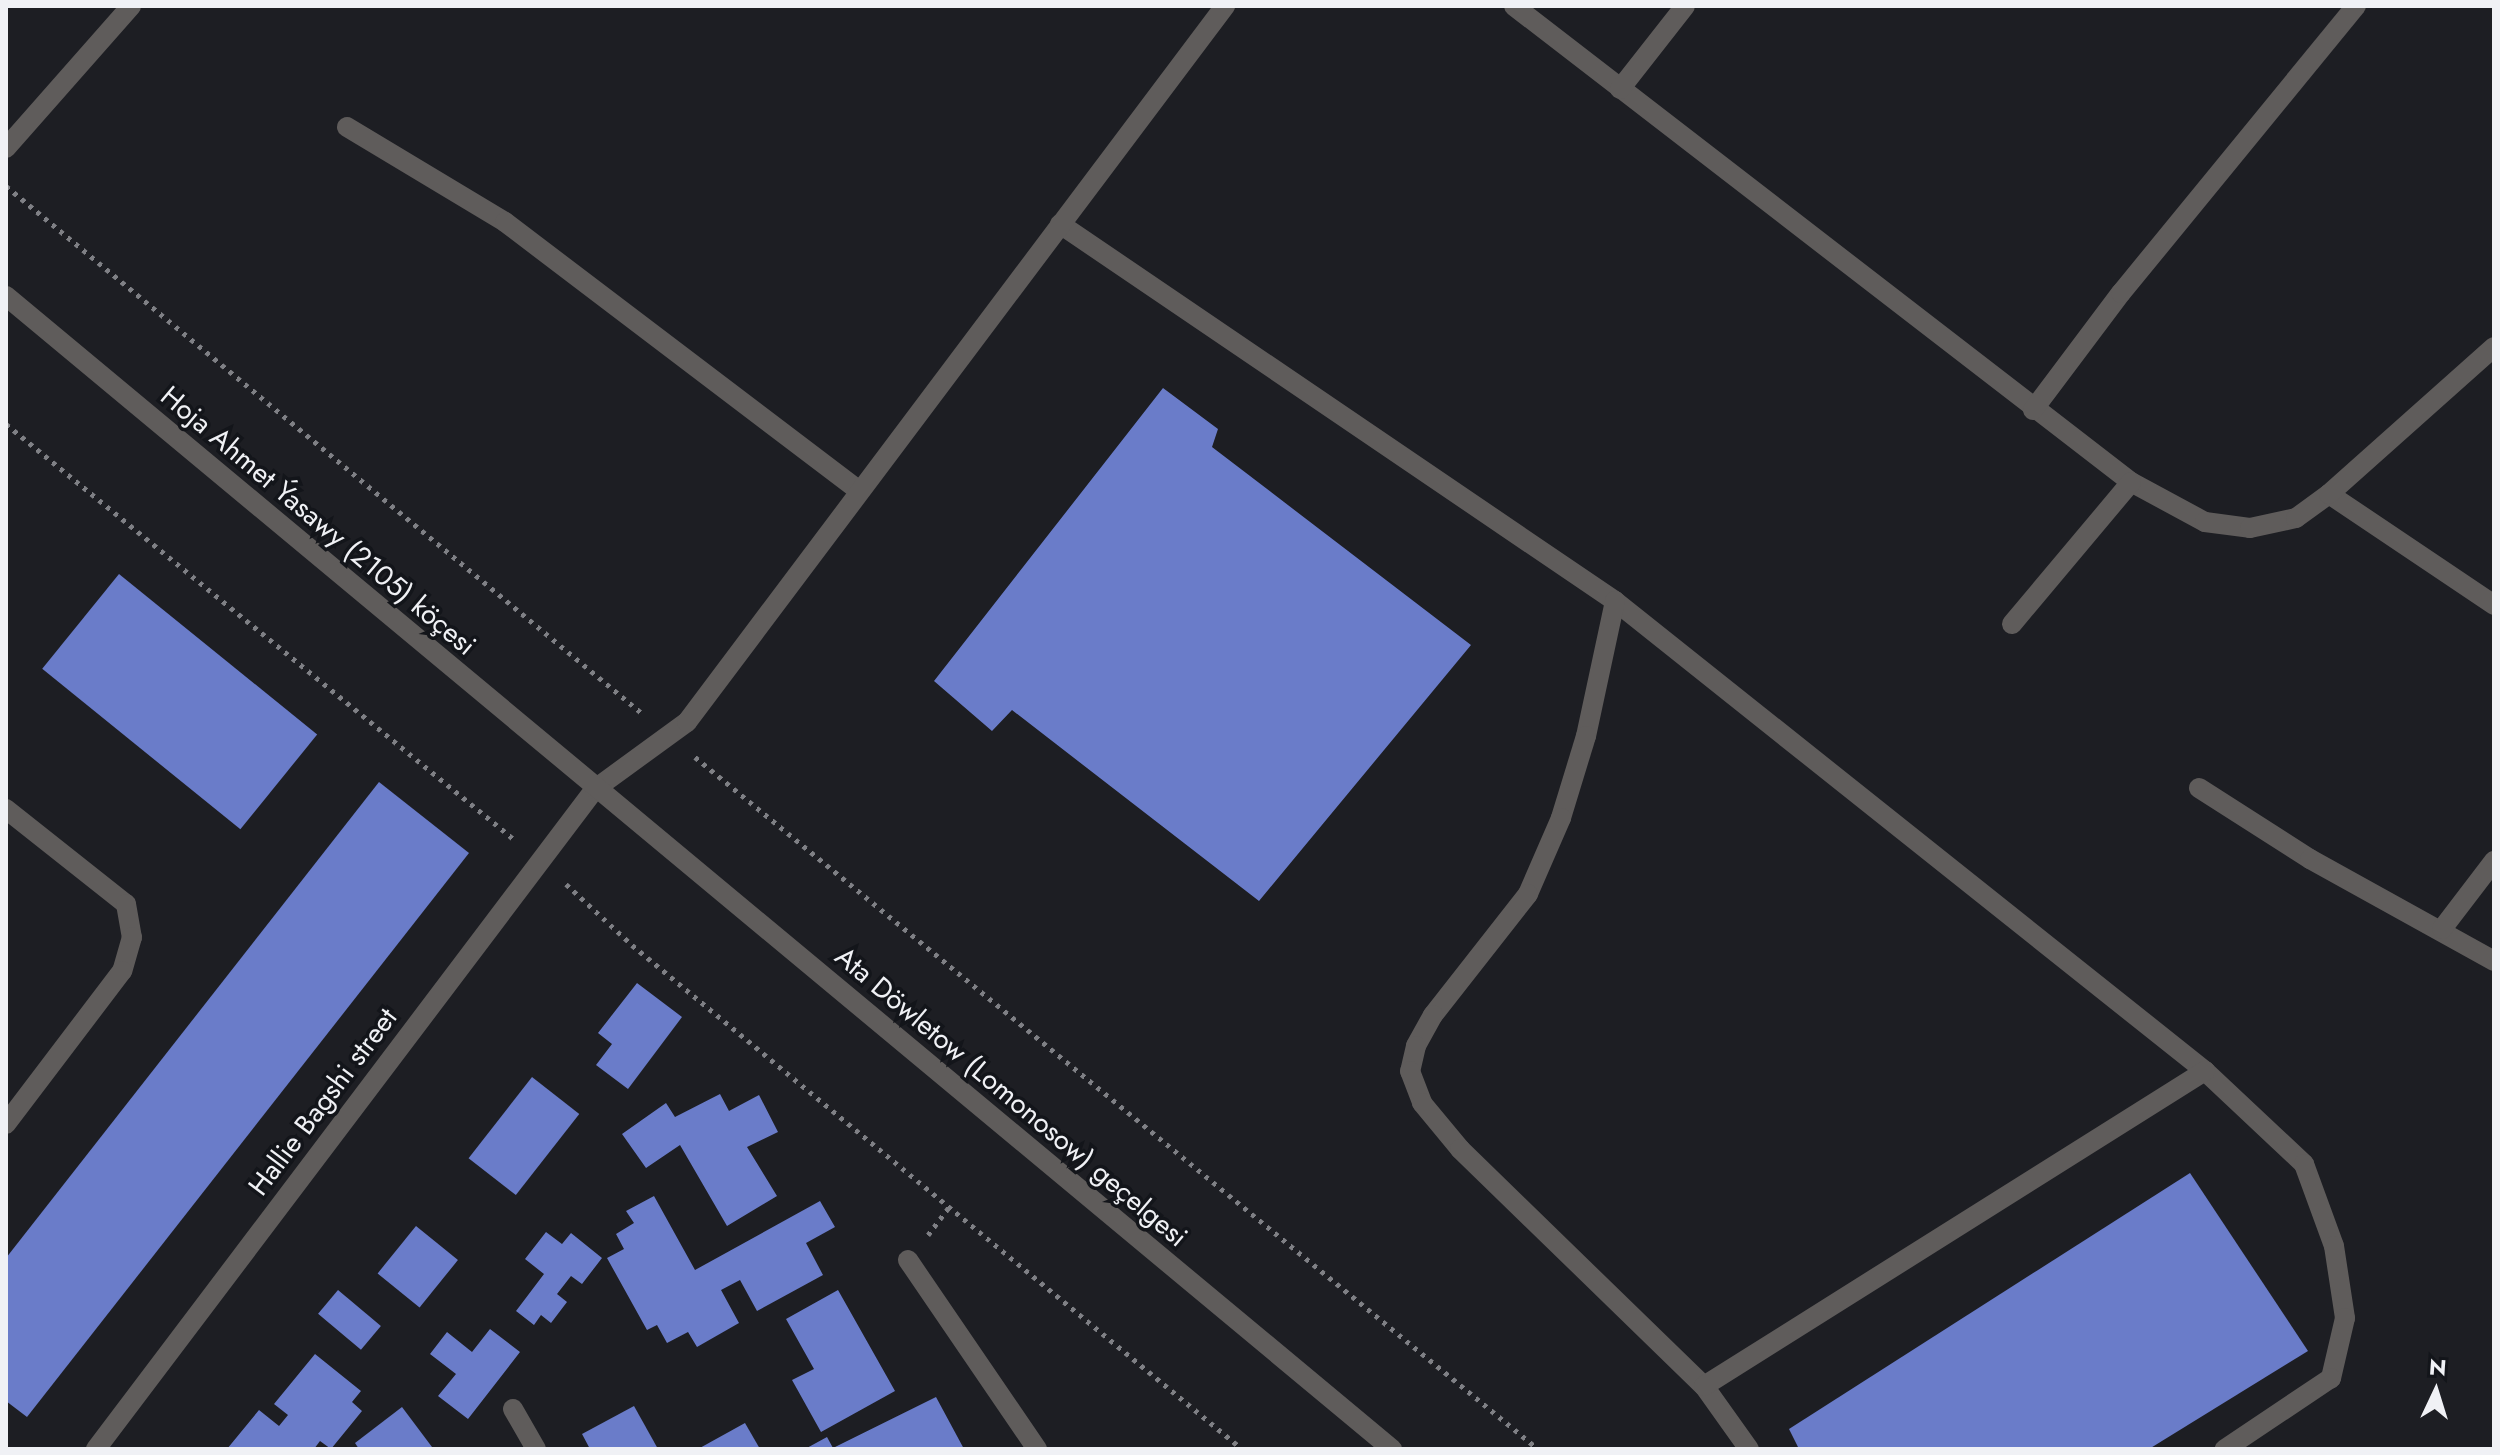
<!DOCTYPE html>
<html>
<head>
<meta charset="utf-8">
<style>
  body { margin:0 }
  #map { position:relative; width:2500px; height:1455px; overflow:hidden; background:#1d1e23; font-family:Jost,sans-serif }
  div>[style] { position:absolute }
  .building>* { inset:0; background:#6a7cc9; transform-origin:0 0 }
  .path>* { height:5px; margin-top:-2.5px; transform-origin:0; background:repeating-linear-gradient(90deg,#7f8085 0 4px,transparent 0 10px) }
  .service>* { height:20px; margin:-10px; padding:0 10px; transform-origin:10px; border-radius:10px; background:#5f5c5b }
  .minor>* { height:20px; margin:-10px; padding:0 10px; transform-origin:10px; border-radius:10px; background:#5f5c5b }
  .tertiary>* { height:20px; margin:-10px; padding:0 10px; transform-origin:10px; border-radius:10px; background:#5f5c5b }
  span { translate:-50% -50%; white-space:nowrap; text-align:center; line-height:1.15; -webkit-text-stroke:7px #13151a; paint-order:stroke }
  .street-label { font-size:28px; color:#f0f1f5 }
  .frame { position:absolute; inset:0; border:8px solid #f0f1f5; pointer-events:none }
  .north { position:absolute; left:2396px; top:1351px; width:80px; height:80px; -webkit-text-stroke:6px #13151a; paint-order:stroke; rotate:4deg; font-size:22px; font-weight:700; line-height:32px; text-align:center; color:#f0f1f5 }
  .north::after { content:''; display:block; margin:auto; width:28px; height:36px; background:#f0f1f5; clip-path:polygon(50% 0,100% 100%,50% 72%,0 100%) }
</style>
</head>
<body>
<div id="map">
  <div class="building">
    <i style="clip-path:polygon(1163px 388px,1218px 429px,1212px 447px,1471px 645px,1259px 901px,1012px 710px,992px 731px,934px 681px)"></i>
    <i style="left:119px;top:574px;width:255px;height:122px;rotate:39deg"></i>
    <i style="clip-path:polygon(379px 782px,469px 853px,27px 1417px,6px 1401px,6px 1258px)"></i>
    <i style="clip-path:polygon(637px 983px,682px 1017px,628px 1089px,596px 1065px,612px 1044px,598px 1033px)"></i>
    <i style="left:532px;top:1077px;width:60px;height:103px;rotate:38deg"></i>
    <i style="clip-path:polygon(720px 1094px,729px 1111px,759px 1095px,778px 1132px,747px 1147px,777px 1196px,727px 1226px,680px 1145px,646px 1168px,622px 1134px,666px 1103px,675px 1117px)"></i>
    <i style="clip-path:polygon(2190px 1173px,2308px 1351px,2149px 1449px,1799px 1449px,1789px 1429px)"></i>
    <i style="clip-path:polygon(654px 1196px,695px 1270px,820px 1201px,835px 1227px,806px 1243px,823px 1275px,757px 1311px,740px 1280px,721px 1290px,739px 1323px,697px 1347px,688px 1332px,667px 1343px,657px 1325px,647px 1330px,607px 1258px,624px 1249px,616px 1234px,634px 1223px,626px 1211px)"></i>
    <i style="left:416px;top:1226px;width:54px;height:61px;rotate:39deg"></i>
    <i style="clip-path:polygon(546px 1232px,562px 1244px,571px 1233px,602px 1258px,582px 1284px,571px 1276px,557px 1294px,567px 1302px,551px 1323px,541px 1315px,534px 1325px,516px 1311px,544px 1274px,525px 1259px)"></i>
    <i style="left:338px;top:1290px;width:56px;height:31px;rotate:40deg"></i>
    <i style="clip-path:polygon(838px 1290px,895px 1391px,821px 1432px,792px 1380px,814px 1369px,786px 1319px)"></i>
    <i style="clip-path:polygon(490px 1329px,520px 1352px,468px 1419px,438px 1396px,456px 1374px,430px 1354px,447px 1332px,472px 1352px)"></i>
    <i style="clip-path:polygon(315px 1354px,361px 1391px,352px 1402px,362px 1411px,331px 1449px,320px 1441px,314px 1449px,227px 1449px,259px 1410px,279px 1426px,288px 1415px,274px 1404px)"></i>
    <i style="clip-path:polygon(936px 1397px,964px 1449px,805px 1449px,827px 1437px,833px 1448px)"></i>
    <i style="clip-path:polygon(634px 1406px,658px 1449px,590px 1449px,582px 1434px)"></i>
    <i style="clip-path:polygon(402px 1407px,432px 1447px,359px 1449px,355px 1443px)"></i>
    <i style="clip-path:polygon(745px 1423px,760px 1449px,698px 1449px)"></i>
  </div>
  <div class="path">
    <i style="left:6px;top:186px;width:829px;rotate:39.66deg"></i>
    <i style="left:6px;top:424px;width:659px;rotate:39.27deg"></i>
    <i style="left:695px;top:757px;width:1091px;rotate:39.38deg"></i>
    <i style="left:566px;top:884px;width:90px;rotate:42.7deg"></i>
    <i style="left:632px;top:945px;width:791px;rotate:39.56deg"></i>
    <i style="left:928px;top:1235px;width:35px;rotate:-53deg"></i>
  </div>
  <div class="service">
    <i style="left:1514px;top:6px;width:779px;rotate:37.65deg"></i>
    <i style="left:2131px;top:482px;width:84px;rotate:28.4deg"></i>
    <i style="left:2205px;top:522px;width:45px;rotate:7.6deg"></i>
    <i style="left:2250px;top:528px;width:47px;rotate:-12.3deg"></i>
    <i style="left:2296px;top:518px;width:41px;rotate:-36deg"></i>
    <i style="left:2329px;top:494px;width:199px;rotate:33.9deg"></i>
    <i style="left:1620px;top:89px;width:105px;rotate:-51.9deg"></i>
    <i style="left:347px;top:127px;width:184px;rotate:31deg"></i>
    <i style="left:505px;top:222px;width:445px;rotate:37.2deg"></i>
    <i style="left:6px;top:148px;width:189px;rotate:-48.6deg"></i>
    <i style="left:1060px;top:224px;width:671px;rotate:34.19deg"></i>
    <i style="left:1615px;top:601px;width:754px;rotate:38.54deg"></i>
    <i style="left:2205px;top:1071px;width:136px;rotate:43.2deg"></i>
    <i style="left:2304px;top:1164px;width:87px;rotate:69.9deg"></i>
    <i style="left:2334px;top:1246px;width:73px;rotate:81.3deg"></i>
    <i style="left:2345px;top:1318px;width:62px;rotate:103.1deg"></i>
    <i style="left:2331px;top:1378px;width:128px;rotate:146.2deg"></i>
    <i style="left:2033px;top:410px;width:146px;rotate:-53.1deg"></i>
    <i style="left:2121px;top:293px;width:371px;rotate:-50.7deg"></i>
    <i style="left:2329px;top:494px;width:221px;rotate:-41.7deg"></i>
    <i style="left:1615px;top:601px;width:138px;rotate:102.1deg"></i>
    <i style="left:1586px;top:736px;width:86px;rotate:107deg"></i>
    <i style="left:1561px;top:818px;width:83px;rotate:113.5deg"></i>
    <i style="left:1528px;top:894px;width:154px;rotate:128.1deg"></i>
    <i style="left:1433px;top:1015px;width:35px;rotate:119deg"></i>
    <i style="left:1416px;top:1046px;width:26px;rotate:103deg"></i>
    <i style="left:1410px;top:1071px;width:34px;rotate:69deg"></i>
    <i style="left:1422px;top:1103px;width:60px;rotate:50.4deg"></i>
    <i style="left:1460px;top:1149px;width:340px;rotate:44.2deg"></i>
    <i style="left:1704px;top:1386px;width:77px;rotate:54.5deg"></i>
    <i style="left:2012px;top:624px;width:185px;rotate:-50deg"></i>
    <i style="left:2199px;top:788px;width:132px;rotate:32.6deg"></i>
    <i style="left:2310px;top:859px;width:210px;rotate:29deg"></i>
    <i style="left:6px;top:809px;width:153px;rotate:38.4deg"></i>
    <i style="left:126px;top:904px;width:34px;rotate:80deg"></i>
    <i style="left:132px;top:937px;width:35px;rotate:106deg"></i>
    <i style="left:122px;top:971px;width:192px;rotate:127.2deg"></i>
    <i style="left:2442px;top:929px;width:86px;rotate:-52.6deg"></i>
    <i style="left:1704px;top:1386px;width:592px;rotate:-32.16deg"></i>
  </div>
  <div class="minor">
    <i style="left:908px;top:1260px;width:229px;rotate:55.7deg"></i>
    <i style="left:513px;top:1409px;width:46px;rotate:60.1deg"></i>
    <i style="left:96px;top:1449px;width:827px;rotate:-52.91deg"></i>
    <i style="left:595px;top:789px;width:114px;rotate:-36.1deg"></i>
    <i style="left:687px;top:722px;width:896px;rotate:-53.08deg"></i>
  </div>
  <div class="tertiary">
    <i style="left:6px;top:296px;width:1803px;rotate:39.76deg"></i>
  </div>
  <div class="street-label">
    <span style="left:318px;top:521px;rotate:40deg">Hoja Ahmet Ýasawy (2105) köçesi</span>
    <span style="left:1011px;top:1097px;rotate:40deg">Ata Döwletow (Lomonosow) geçelgesi</span>
    <span style="left:323px;top:1102px;rotate:-53deg">Hallie Bagshi street</span>
  </div>
  <div class="frame"></div>
  <div class="north">N</div>
</div>
</body>
</html>
